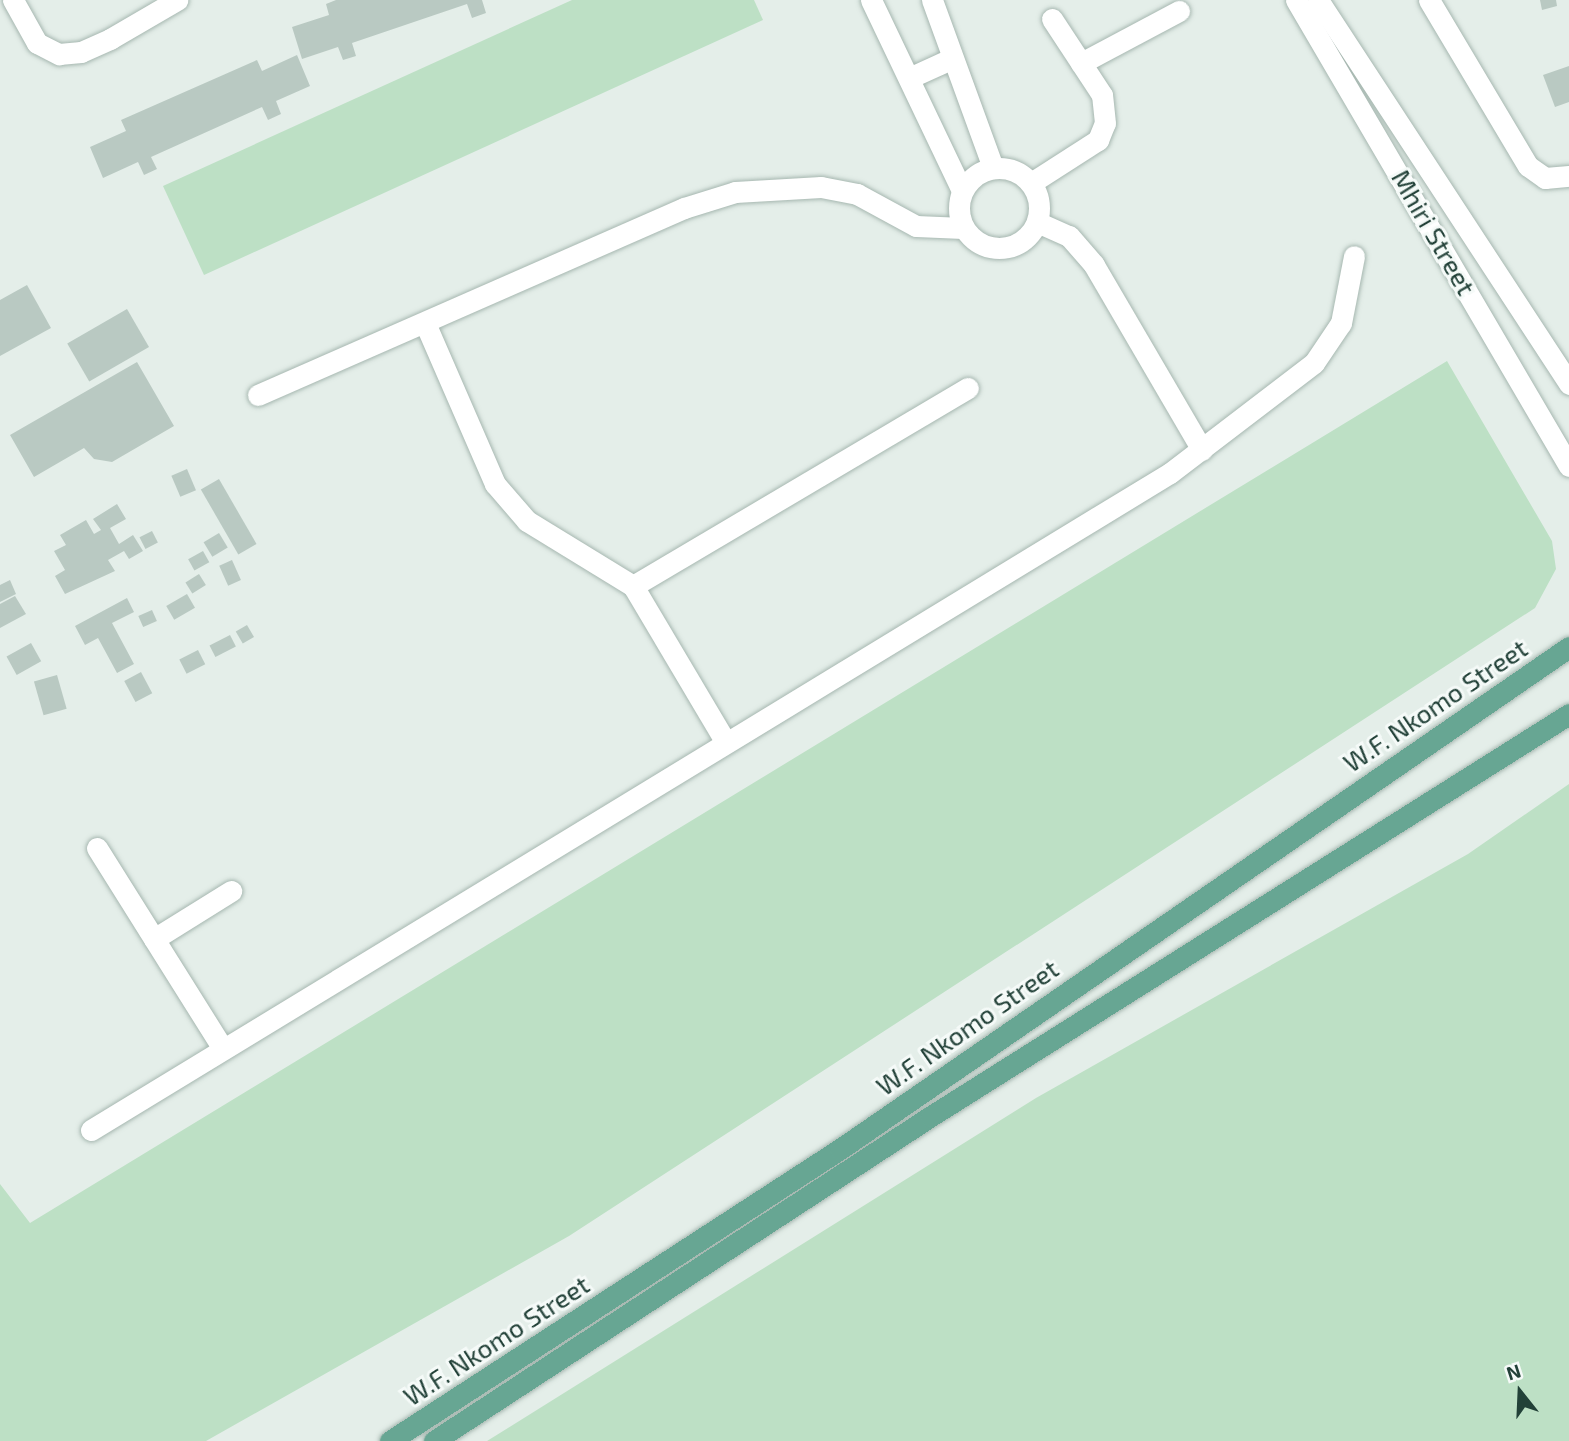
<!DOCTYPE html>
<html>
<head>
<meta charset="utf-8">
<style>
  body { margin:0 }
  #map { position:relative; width:1569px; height:1441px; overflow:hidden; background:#e4eee9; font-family:"Exo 2",sans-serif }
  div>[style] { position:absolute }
  .green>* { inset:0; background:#bde0c5 }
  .building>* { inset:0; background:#b9c9c2; transform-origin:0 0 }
  .roads { filter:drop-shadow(0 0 2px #a6b7b0) drop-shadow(0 0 2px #a6b7b0) }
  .minor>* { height:21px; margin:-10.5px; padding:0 10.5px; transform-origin:10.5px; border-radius:10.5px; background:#fff }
  .minor>.ring { margin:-10.5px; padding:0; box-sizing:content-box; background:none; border:21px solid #fff; border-radius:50% }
  .major>* { height:21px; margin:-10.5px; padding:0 10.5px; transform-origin:10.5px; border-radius:10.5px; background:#67a693 }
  span { translate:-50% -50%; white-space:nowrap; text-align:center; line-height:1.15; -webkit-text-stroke:6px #f5faf8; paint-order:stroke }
  .street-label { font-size:26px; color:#224138 }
  .north { position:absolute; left:1485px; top:1357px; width:70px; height:70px; -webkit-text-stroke:5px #f5faf8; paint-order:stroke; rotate:342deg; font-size:19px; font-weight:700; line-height:28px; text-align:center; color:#224138 }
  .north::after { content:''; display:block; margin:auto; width:24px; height:32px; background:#224138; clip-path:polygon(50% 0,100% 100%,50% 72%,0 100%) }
</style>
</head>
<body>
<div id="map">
  <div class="green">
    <i style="clip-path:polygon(572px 0,754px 0,763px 20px,204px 275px,163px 186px)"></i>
    <i style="clip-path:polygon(1447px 361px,1552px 541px,1556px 569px,1535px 608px,569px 1236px,206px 1441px,0 1441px,0 1184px,30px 1223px)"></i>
    <i style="clip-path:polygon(1569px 784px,1569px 1441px,487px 1441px,1036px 1098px,1468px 854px)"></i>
  </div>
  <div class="building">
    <i style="clip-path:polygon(336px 0,482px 0,486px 13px,472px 18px,467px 4px,352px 43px,356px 56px,343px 60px,338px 47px,302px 59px,292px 27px,329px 15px,326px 4px)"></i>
    <i style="clip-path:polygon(1540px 0,1556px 0,1557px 6px,1542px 10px)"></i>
    <i style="clip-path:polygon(297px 55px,310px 86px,276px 101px,281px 114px,268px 120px,262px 107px,151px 157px,157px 169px,144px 175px,138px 162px,103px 178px,90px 147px,126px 131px,121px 120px,257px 60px,262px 71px)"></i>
    <i style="clip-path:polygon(1569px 66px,1569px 102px,1555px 107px,1543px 75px)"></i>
    <i style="clip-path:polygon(27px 285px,51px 328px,0 356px,0 300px)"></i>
    <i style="left:127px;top:309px;width:44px;height:69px;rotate:60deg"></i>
    <i style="clip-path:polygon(137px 362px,174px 426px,112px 462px,94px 459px,84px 448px,34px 477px,10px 435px)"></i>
    <i style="left:187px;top:469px;width:23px;height:17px;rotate:67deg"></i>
    <i style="left:219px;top:479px;width:75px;height:21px;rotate:60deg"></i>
    <i style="clip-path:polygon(117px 504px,126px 519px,110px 528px,119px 544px,133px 535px,143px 551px,129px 559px,124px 551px,108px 560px,115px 571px,65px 594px,55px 576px,65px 570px,54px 551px,66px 545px,60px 535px,86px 520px,94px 534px,101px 530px,93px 519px)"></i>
    <i style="left:152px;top:531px;width:13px;height:14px;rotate:63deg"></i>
    <i style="left:219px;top:533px;width:17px;height:18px;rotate:59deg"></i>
    <i style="left:203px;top:551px;width:13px;height:17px;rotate:61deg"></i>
    <i style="left:232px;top:560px;width:22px;height:14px;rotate:66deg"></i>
    <i style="left:199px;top:574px;width:13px;height:16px;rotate:58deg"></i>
    <i style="clip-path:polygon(10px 580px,16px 594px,0 602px,0 585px)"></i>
    <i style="left:187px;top:594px;width:16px;height:24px;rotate:60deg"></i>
    <i style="clip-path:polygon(15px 596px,26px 614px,0 628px,0 604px)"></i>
    <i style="clip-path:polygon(127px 598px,134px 612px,112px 623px,134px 664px,117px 673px,98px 638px,85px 645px,75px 626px)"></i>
    <i style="left:152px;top:610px;width:12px;height:15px;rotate:66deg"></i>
    <i style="left:247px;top:625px;width:14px;height:13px;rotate:60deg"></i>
    <i style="left:230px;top:635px;width:13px;height:23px;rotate:63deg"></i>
    <i style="left:31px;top:643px;width:21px;height:28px;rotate:61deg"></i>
    <i style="left:198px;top:650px;width:16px;height:21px;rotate:63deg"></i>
    <i style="left:141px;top:672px;width:24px;height:19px;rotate:62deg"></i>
    <i style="left:57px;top:675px;width:35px;height:24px;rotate:74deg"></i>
  </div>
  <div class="roads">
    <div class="minor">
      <i style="left:13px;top:0;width:49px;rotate:60.8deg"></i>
      <i style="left:37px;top:43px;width:25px;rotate:27deg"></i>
      <i style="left:59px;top:54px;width:22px;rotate:-5deg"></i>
      <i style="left:81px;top:52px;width:32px;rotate:-24deg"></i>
      <i style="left:110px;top:39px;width:78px;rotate:-30.2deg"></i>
      <i style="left:871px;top:0;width:212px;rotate:64.5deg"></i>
      <i style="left:932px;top:0;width:179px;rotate:70deg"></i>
      <i style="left:1296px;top:0;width:540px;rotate:59.64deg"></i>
      <i style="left:1318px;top:0;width:459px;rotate:56.8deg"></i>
      <i style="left:1429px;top:0;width:193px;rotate:59.2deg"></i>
      <i style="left:1528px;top:166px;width:21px;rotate:35deg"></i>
      <i style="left:1545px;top:178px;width:24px;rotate:-5deg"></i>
      <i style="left:1081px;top:63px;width:111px;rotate:-28deg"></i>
      <i style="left:909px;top:78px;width:48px;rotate:-24.4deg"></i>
      <i class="ring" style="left:959px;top:168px;width:59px;height:59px"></i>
      <i style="left:1031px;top:183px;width:80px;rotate:-32.7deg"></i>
      <i style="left:1098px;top:140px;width:18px;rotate:-68deg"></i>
      <i style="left:1105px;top:123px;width:28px;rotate:-96deg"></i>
      <i style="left:1102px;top:95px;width:91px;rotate:-123.3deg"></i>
      <i style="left:1037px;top:222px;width:35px;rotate:24deg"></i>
      <i style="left:1069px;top:236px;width:38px;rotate:49deg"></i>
      <i style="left:1094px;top:265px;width:214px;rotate:59.7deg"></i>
      <i style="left:425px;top:323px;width:176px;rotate:66.5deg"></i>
      <i style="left:495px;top:484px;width:49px;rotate:49.1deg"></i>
      <i style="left:527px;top:521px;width:124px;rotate:31.5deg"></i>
      <i style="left:633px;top:586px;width:180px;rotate:59.3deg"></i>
      <i style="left:258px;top:395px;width:465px;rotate:-23.7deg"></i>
      <i style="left:684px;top:208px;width:53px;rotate:-17.4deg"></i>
      <i style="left:735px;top:192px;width:86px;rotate:-3.3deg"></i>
      <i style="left:821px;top:187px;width:37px;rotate:11deg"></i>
      <i style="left:857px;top:194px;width:67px;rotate:28.5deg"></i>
      <i style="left:916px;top:226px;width:47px;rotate:2.4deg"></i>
      <i style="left:633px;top:586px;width:389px;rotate:-30.6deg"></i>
      <i style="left:97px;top:848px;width:237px;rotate:57.9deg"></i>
      <i style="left:154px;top:939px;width:91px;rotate:-31.9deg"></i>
      <i style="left:91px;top:1130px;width:1263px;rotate:-31.34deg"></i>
      <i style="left:1170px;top:473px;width:181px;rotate:-37.4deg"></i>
      <i style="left:1314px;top:363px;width:48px;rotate:-56deg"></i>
      <i style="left:1341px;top:323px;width:68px;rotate:-79deg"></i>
    </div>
    <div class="major">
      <i style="left:390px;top:1441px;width:536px;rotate:-32.98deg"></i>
      <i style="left:840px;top:1149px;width:885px;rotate:-34.55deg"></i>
      <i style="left:434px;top:1441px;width:594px;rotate:-33.18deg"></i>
      <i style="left:931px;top:1116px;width:754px;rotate:-32.21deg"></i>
    </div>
  </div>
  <div class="street-label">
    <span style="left:1434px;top:232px;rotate:60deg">Mhiri Street</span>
    <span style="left:1435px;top:705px;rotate:-34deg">W.F. Nkomo Street</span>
    <span style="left:967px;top:1027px;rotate:-35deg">W.F. Nkomo Street</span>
    <span style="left:496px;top:1340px;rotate:-33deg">W.F. Nkomo Street</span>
  </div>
  <div class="north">N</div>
</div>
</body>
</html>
